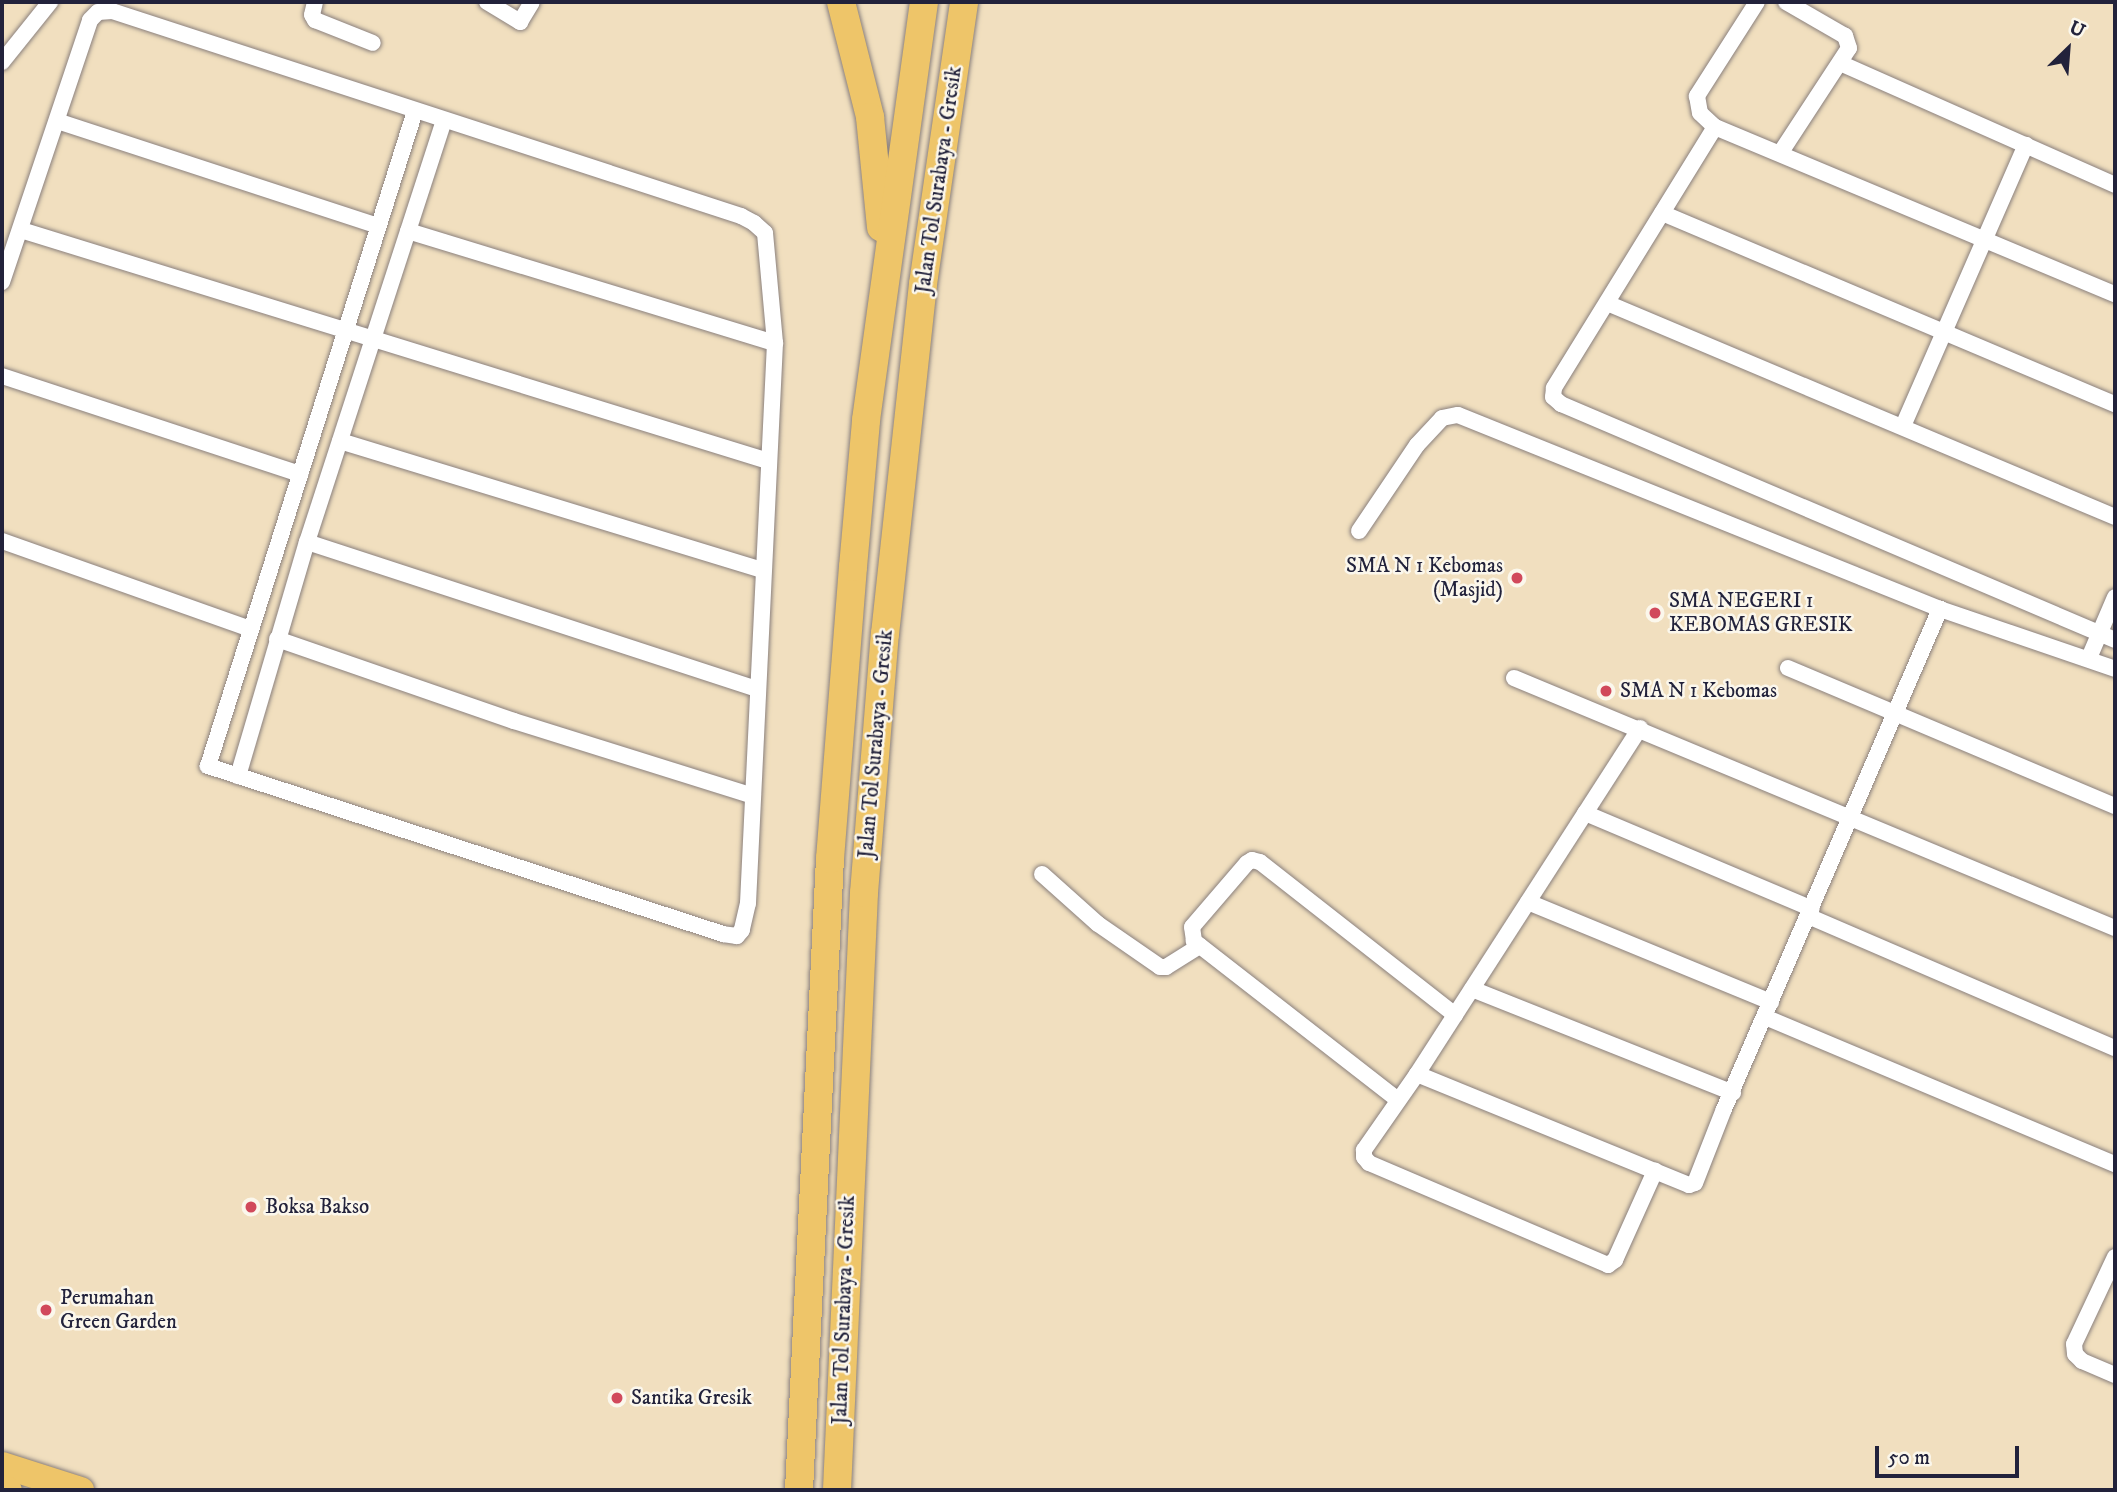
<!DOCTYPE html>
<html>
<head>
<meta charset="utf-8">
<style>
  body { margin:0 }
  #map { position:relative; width:2117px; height:1492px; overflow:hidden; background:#f1dfbf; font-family:"IM FELL DW Pica",serif }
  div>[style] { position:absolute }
  .roads { filter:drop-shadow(0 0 2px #8a807d) drop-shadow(0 0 2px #8a807d) }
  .minor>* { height:16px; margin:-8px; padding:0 8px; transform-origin:8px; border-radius:8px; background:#fff }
  .trunk>* { height:26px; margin:-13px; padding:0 13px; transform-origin:13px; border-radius:13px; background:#eec569 }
  .motorway>* { height:28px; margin:-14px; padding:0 14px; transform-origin:14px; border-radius:14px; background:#eec569 }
  .dots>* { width:19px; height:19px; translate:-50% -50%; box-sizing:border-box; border:4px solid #fbf7ec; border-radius:50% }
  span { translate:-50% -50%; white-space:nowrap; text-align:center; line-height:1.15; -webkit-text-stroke:5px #fbf7ec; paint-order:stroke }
  .street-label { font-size:21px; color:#22223b }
  .poi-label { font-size:21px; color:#22223b }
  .right { translate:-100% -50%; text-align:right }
  .left { translate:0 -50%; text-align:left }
  .frame { position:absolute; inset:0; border:4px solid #22223b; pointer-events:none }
  .north { position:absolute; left:2033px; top:14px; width:70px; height:70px; -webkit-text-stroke:5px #fbf7ec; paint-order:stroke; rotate:25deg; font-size:19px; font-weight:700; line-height:28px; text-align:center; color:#22223b }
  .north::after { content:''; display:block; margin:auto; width:24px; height:32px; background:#22223b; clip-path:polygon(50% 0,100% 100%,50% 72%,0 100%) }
  .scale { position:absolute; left:1875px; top:1446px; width:144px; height:32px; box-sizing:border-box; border:4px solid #22223b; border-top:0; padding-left:9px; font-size:21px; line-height:24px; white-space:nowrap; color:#22223b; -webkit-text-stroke:5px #fbf7ec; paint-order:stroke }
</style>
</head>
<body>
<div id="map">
  <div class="roads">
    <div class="minor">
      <i style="left:315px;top:2px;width:13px;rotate:103deg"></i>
      <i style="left:312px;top:15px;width:6px;rotate:59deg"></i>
      <i style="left:315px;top:20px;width:62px;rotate:21.6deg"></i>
      <i style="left:487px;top:2px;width:39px;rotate:31deg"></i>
      <i style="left:520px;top:22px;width:23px;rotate:-59deg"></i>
      <i style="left:1757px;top:2px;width:112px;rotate:122.6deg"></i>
      <i style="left:1697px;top:96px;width:17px;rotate:80deg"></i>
      <i style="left:1700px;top:113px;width:21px;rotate:43deg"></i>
      <i style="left:1715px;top:127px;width:433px;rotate:22.7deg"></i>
      <i style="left:2px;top:62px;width:77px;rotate:-51.3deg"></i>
      <i style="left:1840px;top:63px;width:301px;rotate:23.9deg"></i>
      <i style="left:57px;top:121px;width:338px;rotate:18.1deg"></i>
      <i style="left:1715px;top:127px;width:307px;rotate:121.7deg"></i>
      <i style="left:1554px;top:388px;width:9px;rotate:96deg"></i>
      <i style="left:1553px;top:397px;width:11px;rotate:41deg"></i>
      <i style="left:1561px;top:404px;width:602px;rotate:23.07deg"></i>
      <i style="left:1781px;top:152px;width:124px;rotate:-56.8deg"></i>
      <i style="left:1849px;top:48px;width:13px;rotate:-108deg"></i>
      <i style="left:1845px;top:36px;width:68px;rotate:-150deg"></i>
      <i style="left:1662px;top:213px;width:492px;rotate:22.9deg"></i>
      <i style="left:21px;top:230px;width:782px;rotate:17.18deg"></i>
      <i style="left:408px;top:231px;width:384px;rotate:17deg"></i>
      <i style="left:2px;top:282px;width:276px;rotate:-71.4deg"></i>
      <i style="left:90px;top:20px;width:11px;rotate:-45deg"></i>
      <i style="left:98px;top:12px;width:14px;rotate:-4deg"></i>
      <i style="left:112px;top:11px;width:662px;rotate:18.05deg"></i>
      <i style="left:741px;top:216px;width:15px;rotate:28deg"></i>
      <i style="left:754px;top:223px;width:15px;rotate:42deg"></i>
      <i style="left:765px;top:233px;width:110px;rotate:84.8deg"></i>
      <i style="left:775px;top:343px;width:561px;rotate:92.76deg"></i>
      <i style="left:748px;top:903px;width:28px;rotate:103deg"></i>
      <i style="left:742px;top:930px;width:8px;rotate:130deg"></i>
      <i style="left:737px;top:936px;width:14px;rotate:-172deg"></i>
      <i style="left:723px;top:934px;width:542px;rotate:-161.93deg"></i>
      <i style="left:208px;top:766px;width:687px;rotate:-72.46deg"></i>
      <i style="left:1607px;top:303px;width:551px;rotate:22.84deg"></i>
      <i style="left:2px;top:376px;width:314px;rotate:18.2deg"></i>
      <i style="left:1903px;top:426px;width:307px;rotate:-66.4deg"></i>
      <i style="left:340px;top:441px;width:441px;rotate:17deg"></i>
      <i style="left:1359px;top:531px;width:104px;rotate:-56deg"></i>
      <i style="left:1417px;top:445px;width:37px;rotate:-47deg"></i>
      <i style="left:1442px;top:418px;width:16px;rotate:-11deg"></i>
      <i style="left:1458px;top:415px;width:520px;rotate:21.92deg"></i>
      <i style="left:1940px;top:609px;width:185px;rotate:18.9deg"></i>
      <i style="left:2px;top:541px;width:263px;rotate:19.5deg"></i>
      <i style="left:307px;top:542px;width:474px;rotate:18.1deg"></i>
      <i style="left:277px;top:639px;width:251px;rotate:19.1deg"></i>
      <i style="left:514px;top:721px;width:250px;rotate:17.4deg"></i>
      <i style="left:2089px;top:658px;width:66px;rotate:-66.9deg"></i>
      <i style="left:1788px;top:668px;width:355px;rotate:22.9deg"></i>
      <i style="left:1514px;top:678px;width:651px;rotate:22.59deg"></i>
      <i style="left:1640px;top:728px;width:412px;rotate:122.8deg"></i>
      <i style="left:1417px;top:1074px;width:93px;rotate:124.9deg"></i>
      <i style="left:1364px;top:1150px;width:7px;rotate:90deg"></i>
      <i style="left:1364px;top:1157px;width:8px;rotate:50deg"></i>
      <i style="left:1369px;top:1163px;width:260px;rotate:23.1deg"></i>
      <i style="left:1608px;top:1265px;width:9px;rotate:-36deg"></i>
      <i style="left:1615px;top:1260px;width:98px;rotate:-65.8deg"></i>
      <i style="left:238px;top:776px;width:244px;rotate:-73.6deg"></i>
      <i style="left:307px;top:542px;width:443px;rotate:-72deg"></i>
      <i style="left:1585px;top:813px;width:246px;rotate:22.9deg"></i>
      <i style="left:1042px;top:874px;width:75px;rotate:41.8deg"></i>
      <i style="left:1098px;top:924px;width:75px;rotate:34.7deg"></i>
      <i style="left:1160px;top:967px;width:6px"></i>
      <i style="left:1166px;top:967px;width:40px;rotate:-32deg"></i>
      <i style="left:1528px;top:902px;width:263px;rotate:22.4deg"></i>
      <i style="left:1808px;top:916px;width:334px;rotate:23.3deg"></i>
      <i style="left:1472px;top:989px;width:281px;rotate:21.7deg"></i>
      <i style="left:1765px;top:1017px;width:380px;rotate:22.8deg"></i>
      <i style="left:1417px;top:1074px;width:294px;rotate:22.2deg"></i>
      <i style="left:1689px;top:1185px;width:6px;rotate:-18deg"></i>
      <i style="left:1695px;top:1183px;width:79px;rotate:-68.6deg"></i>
      <i style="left:1724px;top:1109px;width:545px;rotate:-66.64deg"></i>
      <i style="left:1398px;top:1100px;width:259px;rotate:-142.1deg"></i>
      <i style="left:1194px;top:941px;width:14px;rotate:-98deg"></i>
      <i style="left:1192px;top:927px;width:84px;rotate:-49.3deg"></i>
      <i style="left:1247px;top:863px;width:6px;rotate:-31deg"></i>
      <i style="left:1252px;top:860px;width:8px;rotate:14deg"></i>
      <i style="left:1260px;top:862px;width:248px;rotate:38.1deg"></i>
      <i style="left:2115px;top:1257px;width:96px;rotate:115.2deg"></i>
      <i style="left:2074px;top:1344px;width:10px;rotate:84deg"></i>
      <i style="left:2075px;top:1354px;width:10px;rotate:45deg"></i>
      <i style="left:2082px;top:1361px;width:36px;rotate:23deg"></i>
    </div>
    <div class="trunk">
      <i style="left:2px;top:1465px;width:83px;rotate:17.6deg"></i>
      <i style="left:2px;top:1488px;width:7px;rotate:16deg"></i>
    </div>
    <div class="motorway">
      <i style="left:841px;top:2px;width:119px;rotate:75.8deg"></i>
      <i style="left:870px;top:117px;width:111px;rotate:84.3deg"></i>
      <i style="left:799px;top:1490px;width:632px;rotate:-87.19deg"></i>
      <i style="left:830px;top:859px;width:293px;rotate:-85.5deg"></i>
      <i style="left:853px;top:567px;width:148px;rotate:-84.9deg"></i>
      <i style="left:866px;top:420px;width:422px;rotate:-82.1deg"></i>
      <i style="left:837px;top:1490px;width:598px;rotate:-87.41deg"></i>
      <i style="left:864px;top:893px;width:260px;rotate:-85.4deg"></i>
      <i style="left:885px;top:634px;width:352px;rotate:-83.8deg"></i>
      <i style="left:923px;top:284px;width:285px;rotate:-81.7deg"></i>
    </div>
  </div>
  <div class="dots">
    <i style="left:1517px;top:578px;background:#d1495b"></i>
    <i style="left:1655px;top:613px;background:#d1495b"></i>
    <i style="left:1606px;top:691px;background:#d1495b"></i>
    <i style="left:251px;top:1207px;background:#d1495b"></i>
    <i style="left:46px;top:1310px;background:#d1495b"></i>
    <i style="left:617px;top:1398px;background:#d1495b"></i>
  </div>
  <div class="street-label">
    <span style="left:939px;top:180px;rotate:-82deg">Jalan Tol Surabaya - Gresik</span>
    <span style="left:876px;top:744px;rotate:-85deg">Jalan Tol Surabaya - Gresik</span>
    <span style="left:844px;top:1310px;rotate:-88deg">Jalan Tol Surabaya - Gresik</span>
  </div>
  <div class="poi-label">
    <span class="right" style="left:1503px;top:578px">SMA N 1 Kebomas<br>(Masjid)</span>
    <span class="left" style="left:1669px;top:613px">SMA NEGERI 1<br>KEBOMAS GRESIK</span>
    <span class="left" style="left:1620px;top:691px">SMA N 1 Kebomas</span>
    <span class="left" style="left:265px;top:1207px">Boksa Bakso</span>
    <span class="left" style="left:60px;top:1310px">Perumahan<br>Green Garden</span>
    <span class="left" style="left:631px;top:1398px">Santika Gresik</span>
  </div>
  <div class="frame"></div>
  <div class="north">U</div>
  <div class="scale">50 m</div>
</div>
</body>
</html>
